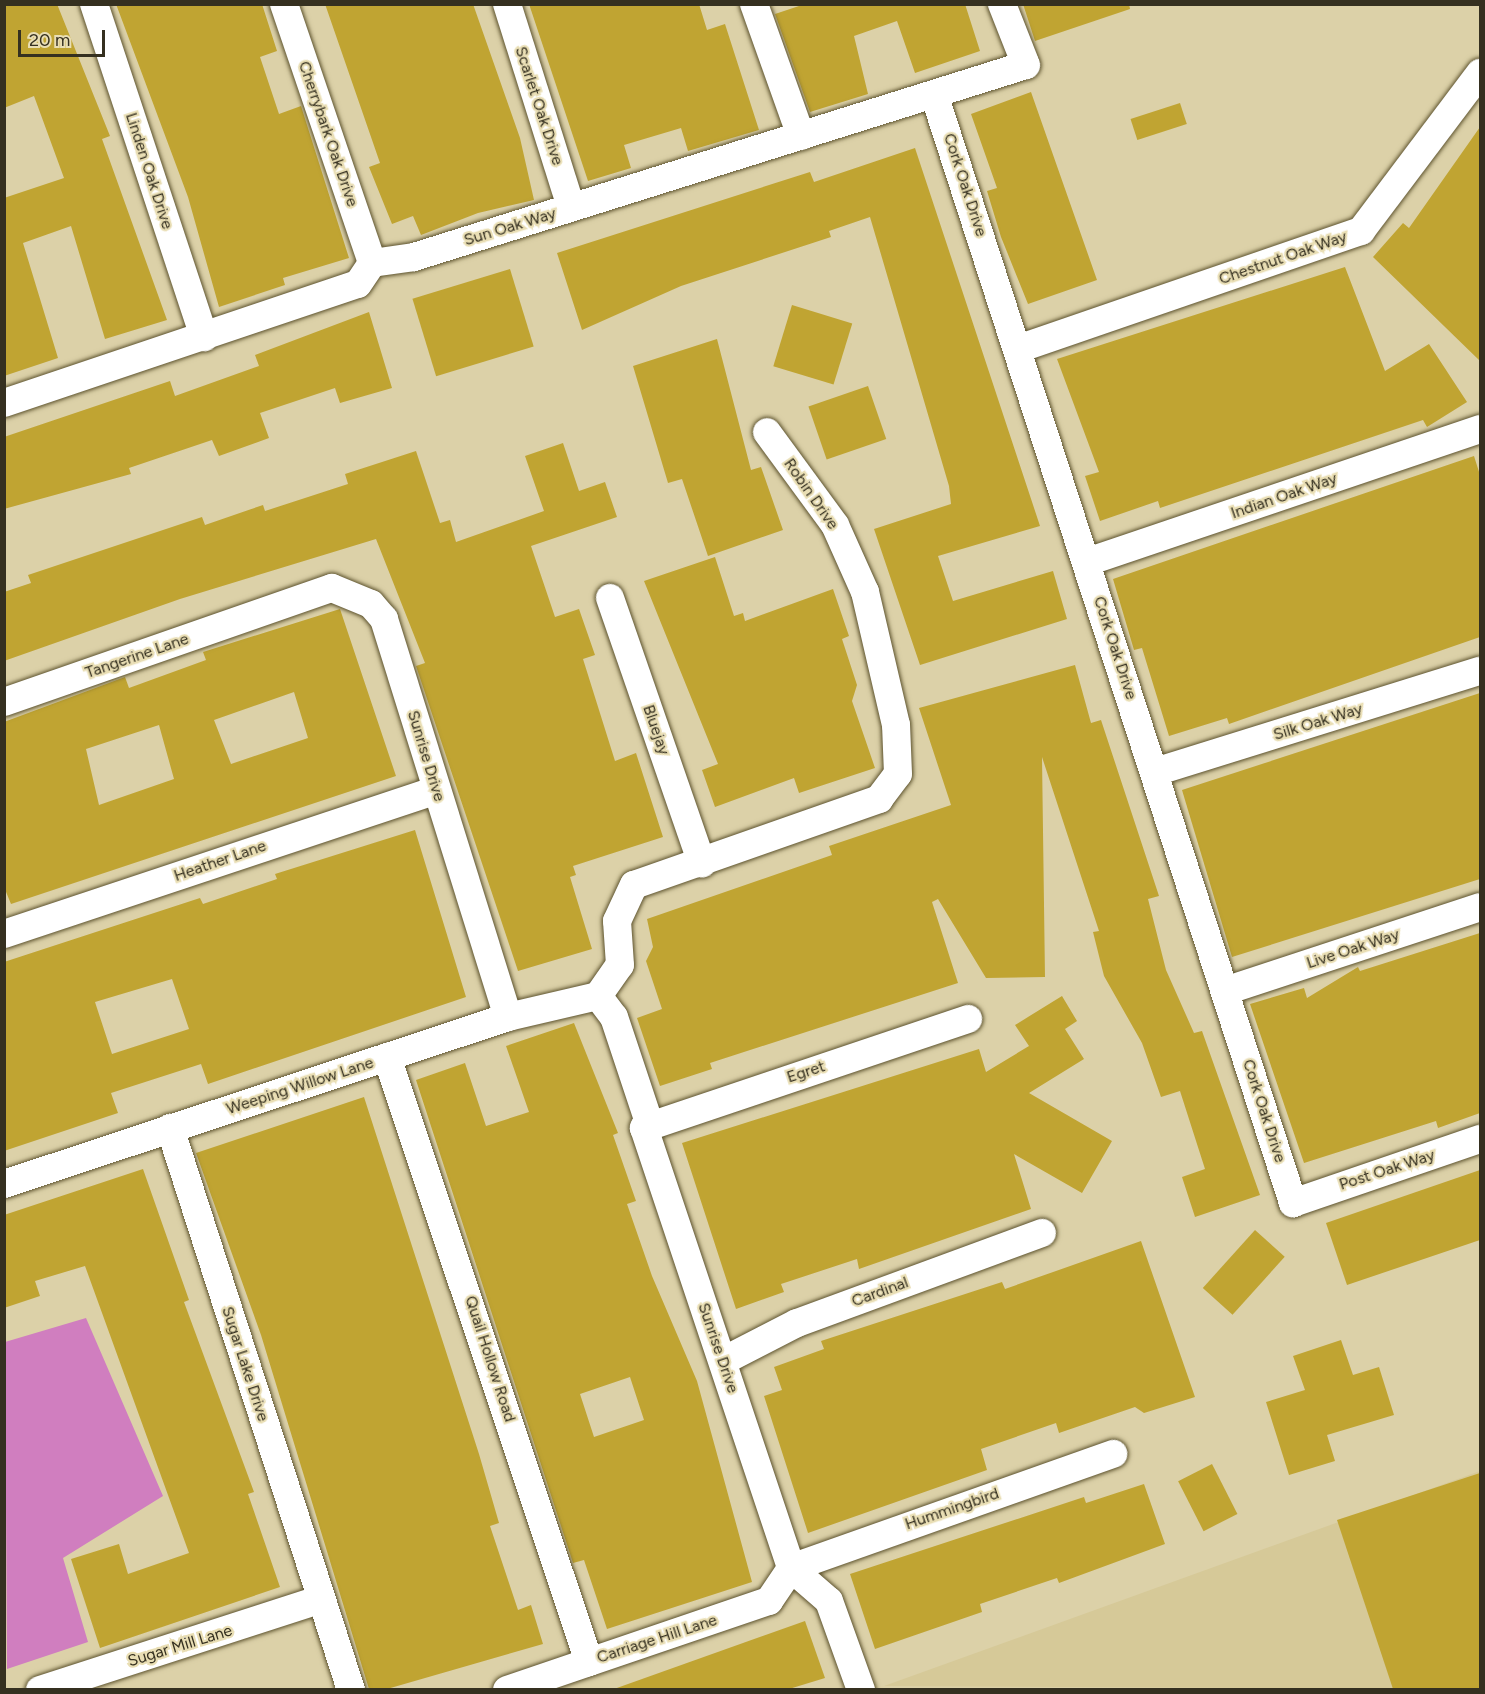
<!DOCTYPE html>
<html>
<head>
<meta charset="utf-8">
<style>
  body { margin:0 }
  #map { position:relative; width:1485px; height:1694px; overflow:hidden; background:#dcd1a8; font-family:Figtree,sans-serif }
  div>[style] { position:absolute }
  .built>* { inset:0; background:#d6c998 }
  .water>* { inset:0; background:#d07ebf }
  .building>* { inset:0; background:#c0a432; transform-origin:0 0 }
  .roads { filter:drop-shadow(0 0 2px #5d532e) drop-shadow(0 0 2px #5d532e) }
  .street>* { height:28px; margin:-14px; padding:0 14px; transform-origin:14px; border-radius:14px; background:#fff }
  span { translate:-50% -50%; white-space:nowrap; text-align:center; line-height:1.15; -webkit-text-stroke:4.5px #e9deb4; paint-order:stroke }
  .street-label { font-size:16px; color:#353020 }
  .frame { position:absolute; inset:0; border:6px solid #353020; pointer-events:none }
  .scale { position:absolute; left:18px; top:30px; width:87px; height:27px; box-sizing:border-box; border:3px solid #353020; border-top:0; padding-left:8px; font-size:18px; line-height:21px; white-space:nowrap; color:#353020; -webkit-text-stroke:4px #e9deb4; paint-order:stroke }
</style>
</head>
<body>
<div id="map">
  <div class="built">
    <i style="clip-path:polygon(1480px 1471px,1480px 1689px,884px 1686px)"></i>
  </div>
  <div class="water">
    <i style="clip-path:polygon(86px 1318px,163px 1496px,63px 1558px,88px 1642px,7px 1669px,5px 1342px)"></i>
  </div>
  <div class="building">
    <i style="clip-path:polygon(4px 4px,57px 4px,110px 136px,102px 139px,167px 320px,105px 339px,71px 226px,23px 243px,58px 358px,4px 376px,4px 198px,64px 178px,34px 96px,4px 108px)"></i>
    <i style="clip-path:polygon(116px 4px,262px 4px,277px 51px,260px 57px,279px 114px,301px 106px,349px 258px,283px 278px,285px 285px,219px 307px,188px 197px)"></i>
    <i style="clip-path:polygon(325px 4px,473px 4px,520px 138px,534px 200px,478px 213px,421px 235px,413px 216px,392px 224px,369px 167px,380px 163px)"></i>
    <i style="clip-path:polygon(529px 4px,699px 4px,707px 30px,725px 24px,759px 130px,688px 151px,681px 128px,624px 145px,631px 168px,588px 181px)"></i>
    <i style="clip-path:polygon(805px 4px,965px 4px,980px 51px,915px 73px,897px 21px,854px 36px,868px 94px,810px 112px,775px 14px)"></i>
    <i style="clip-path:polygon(1023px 4px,1129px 4px,1130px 9px,1035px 41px)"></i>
    <i style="clip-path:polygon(1031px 92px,1097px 280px,1028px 304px,1001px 237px,987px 191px,997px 188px,971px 114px)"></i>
    <i style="left:1180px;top:103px;width:22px;height:52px;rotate:72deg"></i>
    <i style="clip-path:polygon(1480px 127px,1480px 361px,1373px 257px,1403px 223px,1409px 228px)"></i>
    <i style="clip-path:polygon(915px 148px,1040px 526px,938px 556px,953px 601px,1053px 571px,1067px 619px,920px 665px,874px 529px,951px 504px,949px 486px,870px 217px,829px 231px,831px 237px,681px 286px,582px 330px,557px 253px,810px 172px,814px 182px)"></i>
    <i style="clip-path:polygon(1345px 267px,1385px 371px,1429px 344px,1467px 402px,1427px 427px,1423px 420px,1160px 508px,1158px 501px,1100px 521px,1085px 476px,1099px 472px,1057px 359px)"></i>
    <i style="left:510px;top:269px;width:81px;height:102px;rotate:73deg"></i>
    <i style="left:792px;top:305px;width:63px;height:64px;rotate:17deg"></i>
    <i style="clip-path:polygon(369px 312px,392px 388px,340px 403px,335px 388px,260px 413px,269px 438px,219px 456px,212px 440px,129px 468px,131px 474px,4px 509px,4px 437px,170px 381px,175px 396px,259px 366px,255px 355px)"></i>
    <i style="clip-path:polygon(717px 339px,751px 470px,761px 467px,783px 530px,708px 556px,682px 479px,668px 483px,633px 366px)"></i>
    <i style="left:868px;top:386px;width:56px;height:63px;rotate:71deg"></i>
    <i style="clip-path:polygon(563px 443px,579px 491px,605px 482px,617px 517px,531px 546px,555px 617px,579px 609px,595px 655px,583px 659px,615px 761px,636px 753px,663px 837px,573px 866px,576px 875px,570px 877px,592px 949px,518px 971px,416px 666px,425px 663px,376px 539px,180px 599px,4px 661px,4px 592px,31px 583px,28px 575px,202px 517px,205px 525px,263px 505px,265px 511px,348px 484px,345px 474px,416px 451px,440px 523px,450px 520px,456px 542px,544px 511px,525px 456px)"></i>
    <i style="clip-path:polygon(1474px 456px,1480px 475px,1480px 637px,1229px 724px,1227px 718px,1169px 736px,1142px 648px,1134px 650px,1113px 579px)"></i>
    <i style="clip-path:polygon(715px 557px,734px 616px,743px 613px,745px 621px,833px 589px,849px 636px,842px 639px,857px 685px,852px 701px,875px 768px,799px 793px,794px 778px,715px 807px,702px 770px,718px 764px,644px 581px)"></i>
    <i style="clip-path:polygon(evenodd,340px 609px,396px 776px,11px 904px,4px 887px,4px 722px,125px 677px,129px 688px,206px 660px,203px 652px,340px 609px,294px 692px,308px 738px,231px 764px,214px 720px,294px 692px,340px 609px,159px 725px,174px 779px,99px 805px,86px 749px,159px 725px)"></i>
    <i style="clip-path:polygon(1075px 665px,1091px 723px,1101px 720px,1159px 896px,1148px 899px,1166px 970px,1194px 1033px,1202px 1031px,1260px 1195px,1195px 1217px,1182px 1177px,1205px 1169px,1180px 1091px,1161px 1097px,1142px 1043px,1104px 976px,1093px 932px,1099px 931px,1042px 757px,1045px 977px,986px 978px,938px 899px,932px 902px,958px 983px,710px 1063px,712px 1069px,660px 1086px,637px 1018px,662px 1009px,646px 961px,653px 947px,647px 919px,832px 855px,829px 846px,951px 805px,919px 708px)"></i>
    <i style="clip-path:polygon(1480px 693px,1480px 879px,1232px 957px,1182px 790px)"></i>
    <i style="clip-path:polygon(evenodd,415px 830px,466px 997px,208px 1084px,201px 1064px,111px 1093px,118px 1113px,4px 1151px,4px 962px,200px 898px,203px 904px,277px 879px,275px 874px,415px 830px,172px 979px,189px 1029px,112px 1054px,95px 1002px,172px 979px)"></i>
    <i style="clip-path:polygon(1480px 933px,1480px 1113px,1438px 1128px,1436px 1121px,1304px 1163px,1250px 1004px,1304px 988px,1307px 998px,1358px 967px,1360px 971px)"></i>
    <i style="clip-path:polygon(1062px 996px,1077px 1021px,1065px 1029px,1084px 1059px,1029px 1093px,1112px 1141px,1082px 1193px,1014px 1154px,1031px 1209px,859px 1269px,857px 1259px,781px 1284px,784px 1292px,736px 1309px,682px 1143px,979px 1049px,986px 1072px,1029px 1046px,1015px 1025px)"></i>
    <i style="clip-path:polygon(evenodd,574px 1023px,618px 1133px,613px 1135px,636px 1201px,627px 1204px,652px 1276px,697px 1381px,752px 1582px,607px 1629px,584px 1560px,573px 1563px,416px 1080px,465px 1063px,486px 1126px,529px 1112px,506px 1046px,574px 1023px,630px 1377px,644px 1420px,594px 1437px,580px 1394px,630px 1377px)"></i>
    <i style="clip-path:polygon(364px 1097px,479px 1454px,499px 1523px,490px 1526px,518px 1610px,531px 1605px,543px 1644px,387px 1689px,369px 1689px,261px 1335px,196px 1153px)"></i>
    <i style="clip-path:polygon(143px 1169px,189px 1300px,184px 1302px,254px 1492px,248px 1494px,280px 1587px,100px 1648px,71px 1559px,119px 1544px,128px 1574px,189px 1553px,85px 1266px,35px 1281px,40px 1296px,4px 1308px,4px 1215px)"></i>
    <i style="clip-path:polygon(1480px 1170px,1480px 1240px,1347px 1285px,1326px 1223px)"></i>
    <i style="left:1255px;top:1230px;width:40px;height:78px;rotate:42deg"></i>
    <i style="clip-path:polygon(1141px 1241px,1195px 1397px,1144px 1413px,1135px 1407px,1059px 1433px,1056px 1423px,981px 1449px,987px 1470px,808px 1533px,764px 1396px,782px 1390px,774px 1367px,824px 1349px,821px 1341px,1002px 1282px,1005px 1289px)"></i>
    <i style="clip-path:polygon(1341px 1340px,1353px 1375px,1379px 1367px,1394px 1415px,1327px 1435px,1335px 1461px,1289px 1475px,1266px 1402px,1305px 1390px,1293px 1356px)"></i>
    <i style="left:1212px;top:1464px;width:56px;height:38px;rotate:63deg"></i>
    <i style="clip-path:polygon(1480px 1473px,1480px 1689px,1393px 1689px,1337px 1520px)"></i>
    <i style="clip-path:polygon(1144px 1484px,1165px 1544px,1059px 1583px,1057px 1578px,980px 1604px,982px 1612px,875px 1649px,850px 1574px,1084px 1497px,1086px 1503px)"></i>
    <i style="clip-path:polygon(805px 1621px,825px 1678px,789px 1689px,614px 1689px)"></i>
  </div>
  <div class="roads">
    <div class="street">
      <i style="left:94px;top:4px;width:351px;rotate:71.7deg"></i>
      <i style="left:284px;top:4px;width:274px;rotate:71.2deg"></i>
      <i style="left:507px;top:4px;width:213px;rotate:72.5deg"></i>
      <i style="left:754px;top:4px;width:140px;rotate:70.4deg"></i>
      <i style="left:934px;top:94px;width:1166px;rotate:72.06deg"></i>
      <i style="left:1293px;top:1203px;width:198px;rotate:-18.9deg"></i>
      <i style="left:1018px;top:349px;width:363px;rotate:-19deg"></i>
      <i style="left:1361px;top:231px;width:198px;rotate:-53deg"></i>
      <i style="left:4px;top:403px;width:373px;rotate:-18.6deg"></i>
      <i style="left:358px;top:284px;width:25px;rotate:-56deg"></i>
      <i style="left:372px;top:263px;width:42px;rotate:-8.1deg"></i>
      <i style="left:414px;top:257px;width:641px;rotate:-17.42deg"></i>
      <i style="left:1026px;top:65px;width:66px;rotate:-111.5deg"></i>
      <i style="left:1087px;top:562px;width:415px;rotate:-18.7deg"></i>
      <i style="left:610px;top:598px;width:281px;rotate:70.9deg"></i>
      <i style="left:4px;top:702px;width:347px;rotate:-19.2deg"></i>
      <i style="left:332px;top:588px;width:42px;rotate:22.3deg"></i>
      <i style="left:371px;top:604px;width:20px;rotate:49deg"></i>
      <i style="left:384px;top:619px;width:417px;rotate:72.7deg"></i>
      <i style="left:1155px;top:772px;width:340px;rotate:-17.3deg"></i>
      <i style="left:4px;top:934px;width:456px;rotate:-18.4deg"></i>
      <i style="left:1225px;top:991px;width:268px;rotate:-18.2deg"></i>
      <i style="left:598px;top:996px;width:38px;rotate:-55deg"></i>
      <i style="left:620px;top:965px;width:44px;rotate:-93.9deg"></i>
      <i style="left:617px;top:921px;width:40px;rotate:-65deg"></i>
      <i style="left:634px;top:885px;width:260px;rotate:-19.3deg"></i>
      <i style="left:879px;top:799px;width:31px;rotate:-53deg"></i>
      <i style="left:898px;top:774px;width:49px;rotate:-92.3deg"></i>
      <i style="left:896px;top:725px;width:137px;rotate:-103.1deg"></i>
      <i style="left:865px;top:592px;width:73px;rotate:-114.1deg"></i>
      <i style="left:835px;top:525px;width:115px;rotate:-126.2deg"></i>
      <i style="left:598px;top:996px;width:26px;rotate:53deg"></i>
      <i style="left:614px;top:1017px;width:108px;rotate:71.6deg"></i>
      <i style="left:648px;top:1119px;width:10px;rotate:114deg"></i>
      <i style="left:644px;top:1128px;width:464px;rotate:71.5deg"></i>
      <i style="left:791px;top:1568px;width:50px;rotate:41deg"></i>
      <i style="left:829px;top:1601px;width:95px;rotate:70.2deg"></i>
      <i style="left:387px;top:1057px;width:638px;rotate:71.54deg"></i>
      <i style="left:170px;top:1128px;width:590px;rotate:72.15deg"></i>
      <i style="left:644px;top:1128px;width:342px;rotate:-18.6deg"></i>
      <i style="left:4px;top:1184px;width:531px;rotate:-18.33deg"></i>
      <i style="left:508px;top:1017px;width:92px;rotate:-13.1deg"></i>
      <i style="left:723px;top:1361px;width:83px;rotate:-27.2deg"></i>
      <i style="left:797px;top:1323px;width:261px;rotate:-20.2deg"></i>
      <i style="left:40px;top:1690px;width:293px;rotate:-17.9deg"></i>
      <i style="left:507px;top:1690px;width:277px;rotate:-18.8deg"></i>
      <i style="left:769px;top:1601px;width:40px;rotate:-56deg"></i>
      <i style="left:791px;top:1568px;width:342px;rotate:-19.5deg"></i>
    </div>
  </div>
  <div class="street-label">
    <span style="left:539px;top:106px;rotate:72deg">Scarlet Oak Drive</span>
    <span style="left:328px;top:134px;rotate:71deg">Cherrybark Oak Drive</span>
    <span style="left:149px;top:171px;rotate:72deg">Linden Oak Drive</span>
    <span style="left:965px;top:185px;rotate:72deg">Cork Oak Drive</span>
    <span style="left:510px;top:227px;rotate:-17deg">Sun Oak Way</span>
    <span style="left:1283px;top:258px;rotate:-19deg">Chestnut Oak Way</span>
    <span style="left:811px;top:494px;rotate:55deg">Robin Drive</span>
    <span style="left:1284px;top:496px;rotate:-19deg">Indian Oak Way</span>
    <span style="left:1115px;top:648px;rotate:72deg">Cork Oak Drive</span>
    <span style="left:137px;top:656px;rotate:-19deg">Tangerine Lane</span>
    <span style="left:1318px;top:722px;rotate:-17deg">Silk Oak Way</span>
    <span style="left:656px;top:730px;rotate:71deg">Bluejay</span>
    <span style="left:426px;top:756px;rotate:73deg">Sunrise Drive</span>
    <span style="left:220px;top:861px;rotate:-19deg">Heather Lane</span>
    <span style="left:1353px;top:949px;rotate:-18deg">Live Oak Way</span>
    <span style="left:806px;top:1072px;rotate:-18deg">Egret</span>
    <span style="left:300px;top:1086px;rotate:-18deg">Weeping Willow Lane</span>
    <span style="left:1264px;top:1111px;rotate:72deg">Cork Oak Drive</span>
    <span style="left:1387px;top:1170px;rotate:-18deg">Post Oak Way</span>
    <span style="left:880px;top:1292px;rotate:-20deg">Cardinal</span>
    <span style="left:718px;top:1348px;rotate:71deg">Sunrise Drive</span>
    <span style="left:490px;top:1359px;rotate:72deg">Quail Hollow Road</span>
    <span style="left:245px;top:1364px;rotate:72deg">Sugar Lake Drive</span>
    <span style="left:952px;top:1509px;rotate:-19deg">Hummingbird</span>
    <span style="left:657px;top:1639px;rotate:-18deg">Carriage Hill Lane</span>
    <span style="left:180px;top:1646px;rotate:-17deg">Sugar Mill Lane</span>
  </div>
  <div class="frame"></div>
  <div class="scale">20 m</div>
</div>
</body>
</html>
